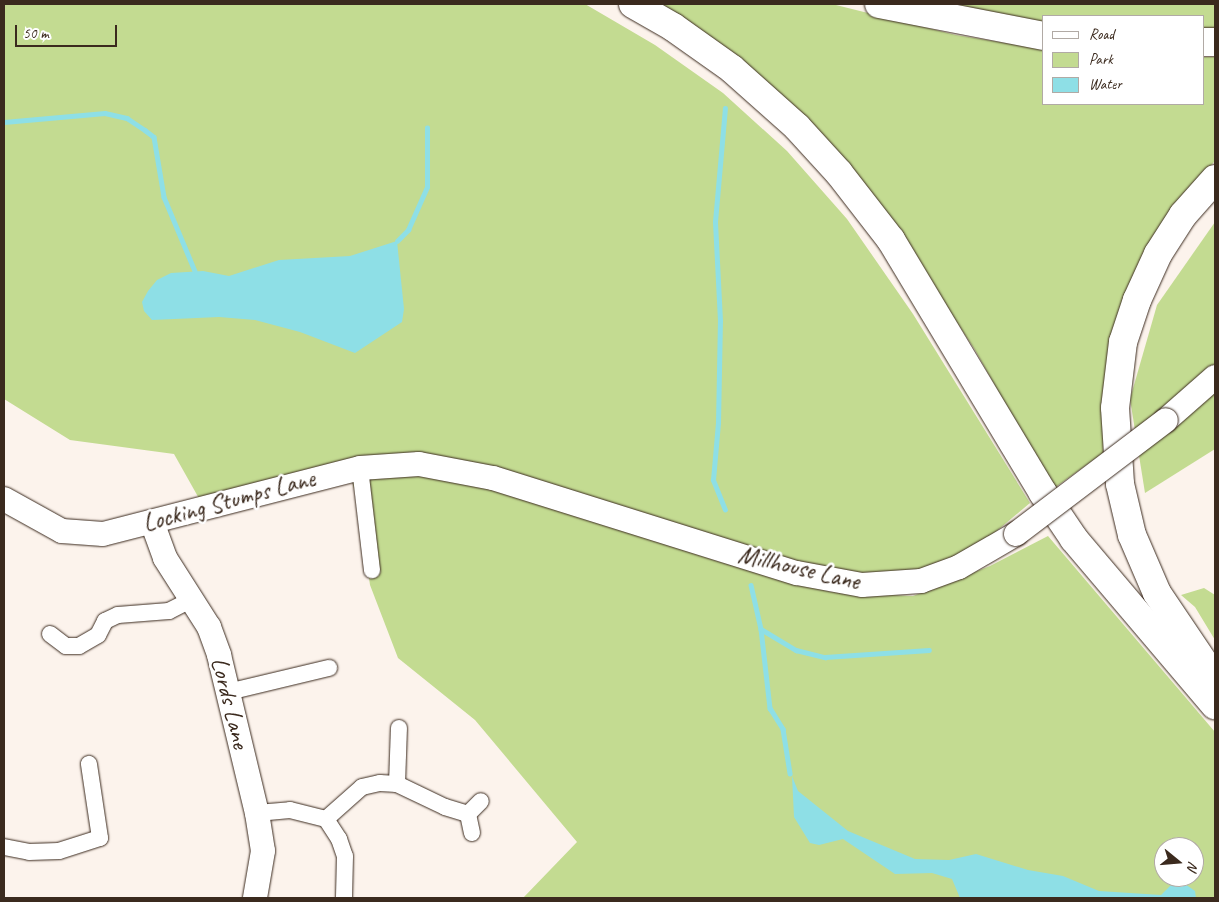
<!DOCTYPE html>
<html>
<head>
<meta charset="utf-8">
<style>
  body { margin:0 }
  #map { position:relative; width:1219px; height:902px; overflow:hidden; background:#fcf3ec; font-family:Caveat,sans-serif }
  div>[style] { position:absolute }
  .green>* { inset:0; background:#c3db91 }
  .water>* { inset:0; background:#8edfe6 }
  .stream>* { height:4.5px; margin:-2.25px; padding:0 2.25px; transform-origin:2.25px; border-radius:2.25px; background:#8edfe6 }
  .roads { filter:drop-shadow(0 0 1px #3b2a1e) drop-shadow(0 0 1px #3b2a1e) }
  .street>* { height:16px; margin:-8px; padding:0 8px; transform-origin:8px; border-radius:8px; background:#fff }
  .secondary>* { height:24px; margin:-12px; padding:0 12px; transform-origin:12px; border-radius:12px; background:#fff }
  .highway>* { height:28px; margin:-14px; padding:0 14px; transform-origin:14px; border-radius:14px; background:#fff }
  .bridges { filter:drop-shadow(0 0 1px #3b2a1e) drop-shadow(0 0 1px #3b2a1e) }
  .secondary-bridge>* { height:24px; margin:-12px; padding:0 12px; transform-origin:12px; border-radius:12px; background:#fff }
  span { translate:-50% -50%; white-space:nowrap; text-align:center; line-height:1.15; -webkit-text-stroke:5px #fff; paint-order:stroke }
  .street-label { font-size:25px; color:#3b2a1e }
  .frame { position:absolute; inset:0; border:5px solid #3b2a1e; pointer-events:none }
  .legend { position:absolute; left:1042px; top:15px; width:162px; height:90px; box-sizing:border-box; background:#fff; border:1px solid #b1aaa5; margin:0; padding:6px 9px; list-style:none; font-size:15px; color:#3b2a1e }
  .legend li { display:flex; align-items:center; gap:10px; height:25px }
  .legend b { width:25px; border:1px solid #b1aaa5 }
  .north { position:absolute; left:1154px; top:837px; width:50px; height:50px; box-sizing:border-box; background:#fff; border:1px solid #b1aaa5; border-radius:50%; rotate:107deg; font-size:14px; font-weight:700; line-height:20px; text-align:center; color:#3b2a1e }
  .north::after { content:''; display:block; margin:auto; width:18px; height:22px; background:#3b2a1e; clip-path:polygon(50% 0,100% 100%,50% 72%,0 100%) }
  .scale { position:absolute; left:15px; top:25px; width:102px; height:22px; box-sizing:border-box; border:2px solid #3b2a1e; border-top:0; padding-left:6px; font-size:15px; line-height:18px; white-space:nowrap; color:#3b2a1e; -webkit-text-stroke:4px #fff; paint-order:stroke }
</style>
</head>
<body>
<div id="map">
  <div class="green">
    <i style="clip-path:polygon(evenodd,4px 4px,585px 4px,655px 45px,723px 93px,787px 151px,847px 219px,913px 314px,1030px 503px,980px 545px,920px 576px,851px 578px,634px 534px,717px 561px,831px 592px,913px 596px,990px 566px,1048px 536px,1215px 732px,1215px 898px,523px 898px,577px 842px,475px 720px,398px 658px,370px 585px,358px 504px,348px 465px,201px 502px,174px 454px,70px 440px,4px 399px,4px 4px,1164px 847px,1194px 847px,1194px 877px,1164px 877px,1164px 847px)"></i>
    <i style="clip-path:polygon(652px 4px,832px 4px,956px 35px,1043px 49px,1043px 104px,1203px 104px,1203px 57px,1215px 57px,1215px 161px,1194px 183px,1103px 399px,1103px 453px,1053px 489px,975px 350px,918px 263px)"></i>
    <i style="clip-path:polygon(913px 4px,1215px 4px,1215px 37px,1203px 37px,1203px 16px,1043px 16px,1043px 30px)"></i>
    <i style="clip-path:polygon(1215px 222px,1215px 449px,1145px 493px,1130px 399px,1157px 305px)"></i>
    <i style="clip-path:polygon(1204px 588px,1215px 595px,1215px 640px,1195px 607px,1181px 595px)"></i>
  </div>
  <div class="water">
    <i style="clip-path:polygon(397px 241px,404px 309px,402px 322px,355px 353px,300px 332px,255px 320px,219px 317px,152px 320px,144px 311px,142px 302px,148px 291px,157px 280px,171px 273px,203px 271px,229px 276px,279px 260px,350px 256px)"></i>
    <i style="clip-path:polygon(792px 776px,798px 791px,848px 831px,915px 859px,949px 860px,976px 854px,1028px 870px,1063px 876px,1099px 891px,1161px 895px,1171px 885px,1185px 884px,1195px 891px,1196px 898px,960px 898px,952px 879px,932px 873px,895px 874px,843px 839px,819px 845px,810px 843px,794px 817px)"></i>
  </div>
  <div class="stream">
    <i style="left:4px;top:122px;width:101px;rotate:-5.1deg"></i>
    <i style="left:105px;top:113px;width:23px;rotate:13deg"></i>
    <i style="left:127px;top:118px;width:22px;rotate:34deg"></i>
    <i style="left:145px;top:130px;width:11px;rotate:38deg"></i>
    <i style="left:154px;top:137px;width:61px;rotate:80.5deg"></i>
    <i style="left:164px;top:197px;width:80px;rotate:67.3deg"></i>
    <i style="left:397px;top:241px;width:16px;rotate:-45deg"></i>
    <i style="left:408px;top:230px;width:47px;rotate:-66.2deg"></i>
    <i style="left:427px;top:187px;width:59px;rotate:-90deg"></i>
    <i style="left:725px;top:510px;width:32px;rotate:-112deg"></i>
    <i style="left:713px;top:480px;width:57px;rotate:-85deg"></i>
    <i style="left:718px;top:423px;width:102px;rotate:-88.9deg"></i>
    <i style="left:720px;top:321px;width:99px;rotate:-92.9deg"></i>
    <i style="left:715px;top:222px;width:114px;rotate:-85deg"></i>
    <i style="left:751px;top:585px;width:45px;rotate:77.2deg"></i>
    <i style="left:761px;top:629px;width:80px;rotate:83.5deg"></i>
    <i style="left:770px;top:708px;width:25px;rotate:58deg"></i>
    <i style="left:783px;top:729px;width:45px;rotate:81deg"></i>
    <i style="left:761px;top:629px;width:41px;rotate:31deg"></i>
    <i style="left:796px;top:650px;width:30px;rotate:14deg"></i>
    <i style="left:825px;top:657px;width:104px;rotate:-3.9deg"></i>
  </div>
  <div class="roads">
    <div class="street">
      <i style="left:360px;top:468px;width:103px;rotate:83.3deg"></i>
      <i style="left:50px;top:634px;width:20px;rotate:37deg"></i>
      <i style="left:66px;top:646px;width:13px"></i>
      <i style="left:79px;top:646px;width:22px;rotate:-30deg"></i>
      <i style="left:98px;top:635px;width:16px;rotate:-63deg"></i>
      <i style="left:105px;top:621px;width:14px;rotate:-25deg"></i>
      <i style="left:118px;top:615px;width:51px;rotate:-4.5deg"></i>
      <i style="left:169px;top:611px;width:25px;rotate:-27deg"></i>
      <i style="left:228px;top:692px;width:104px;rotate:-13.4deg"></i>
      <i style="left:397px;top:784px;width:56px;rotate:-88deg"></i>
      <i style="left:257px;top:813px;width:33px;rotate:-5deg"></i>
      <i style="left:290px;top:810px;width:37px;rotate:14deg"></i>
      <i style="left:326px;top:819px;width:24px;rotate:57deg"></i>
      <i style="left:339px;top:839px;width:18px;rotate:71deg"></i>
      <i style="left:345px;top:856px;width:42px;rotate:91.4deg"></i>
      <i style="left:326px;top:819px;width:48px;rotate:-41.6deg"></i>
      <i style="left:362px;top:787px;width:18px;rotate:-13deg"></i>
      <i style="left:380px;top:783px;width:17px;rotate:3deg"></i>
      <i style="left:397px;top:784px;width:53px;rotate:25.6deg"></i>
      <i style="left:445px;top:807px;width:24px;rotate:17deg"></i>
      <i style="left:472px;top:833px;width:19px;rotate:-102deg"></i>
      <i style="left:468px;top:814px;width:18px;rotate:-45deg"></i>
      <i style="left:4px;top:847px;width:25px;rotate:11deg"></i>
      <i style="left:29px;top:852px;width:30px;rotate:-2deg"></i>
      <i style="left:59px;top:851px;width:43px;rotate:-17.6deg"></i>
      <i style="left:100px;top:838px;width:75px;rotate:-98.5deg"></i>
    </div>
    <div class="secondary">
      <i style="left:1166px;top:420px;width:65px;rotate:-41.3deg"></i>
      <i style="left:4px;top:499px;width:66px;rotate:28.9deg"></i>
      <i style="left:62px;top:531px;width:41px;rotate:4.2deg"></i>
      <i style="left:103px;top:534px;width:265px;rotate:-14.4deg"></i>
      <i style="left:360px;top:468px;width:59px;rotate:-3.9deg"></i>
      <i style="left:419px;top:464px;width:75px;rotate:10.7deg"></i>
      <i style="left:493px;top:478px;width:318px;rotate:17.4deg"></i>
      <i style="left:797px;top:573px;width:66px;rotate:10.5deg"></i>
      <i style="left:862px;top:585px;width:59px;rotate:-3.9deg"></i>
      <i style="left:921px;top:581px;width:40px;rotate:-20.2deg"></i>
      <i style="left:959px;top:567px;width:66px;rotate:-30.1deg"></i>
      <i style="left:152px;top:522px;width:38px;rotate:70deg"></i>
      <i style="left:165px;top:558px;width:82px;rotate:57.5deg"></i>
      <i style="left:209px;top:627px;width:30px;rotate:70deg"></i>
      <i style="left:219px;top:655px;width:163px;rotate:76.5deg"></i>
      <i style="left:257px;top:813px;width:38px;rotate:81deg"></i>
      <i style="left:263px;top:851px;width:48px;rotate:99.7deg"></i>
    </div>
    <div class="highway">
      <i style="left:633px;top:4px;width:46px;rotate:29.9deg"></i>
      <i style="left:673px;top:27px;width:72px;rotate:35.4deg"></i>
      <i style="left:732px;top:69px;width:87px;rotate:41.7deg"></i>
      <i style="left:797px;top:127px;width:62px;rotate:47.6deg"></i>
      <i style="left:839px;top:173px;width:85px;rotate:52.2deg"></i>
      <i style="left:891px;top:240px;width:295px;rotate:59deg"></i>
      <i style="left:1043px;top:493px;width:55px;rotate:56deg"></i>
      <i style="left:1074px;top:539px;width:218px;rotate:49.7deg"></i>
      <i style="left:879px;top:4px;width:167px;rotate:11deg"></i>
      <i style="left:1203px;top:42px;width:12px"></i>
      <i style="left:1215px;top:179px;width:48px;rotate:131.6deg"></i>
      <i style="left:1183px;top:215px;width:46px;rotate:122.7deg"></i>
      <i style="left:1158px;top:254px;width:51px;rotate:114.5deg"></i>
      <i style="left:1137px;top:300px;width:44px;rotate:108.4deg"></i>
      <i style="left:1123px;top:342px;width:66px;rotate:96.9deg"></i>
      <i style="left:1115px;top:408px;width:76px;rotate:86.2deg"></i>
      <i style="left:1120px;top:484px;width:52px;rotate:76.8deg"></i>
      <i style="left:1132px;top:535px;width:63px;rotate:66.7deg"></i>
      <i style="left:1157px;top:593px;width:104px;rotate:56deg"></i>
    </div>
  </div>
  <div class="bridges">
    <div class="secondary-bridge">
      <i style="left:1016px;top:534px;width:188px;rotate:-37.2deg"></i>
    </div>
  </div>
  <div class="street-label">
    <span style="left:229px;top:501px;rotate:-15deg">Locking Stumps Lane</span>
    <span style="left:799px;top:568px;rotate:13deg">Millhouse Lane</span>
    <span style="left:230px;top:703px;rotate:76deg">Lords Lane</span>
  </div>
  <div class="frame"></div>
  <ul class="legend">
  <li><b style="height:6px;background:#fff"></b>Road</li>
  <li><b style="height:14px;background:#c3db91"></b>Park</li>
  <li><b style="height:14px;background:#8edfe6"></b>Water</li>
  </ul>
  <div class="north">N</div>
  <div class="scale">50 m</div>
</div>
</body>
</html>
